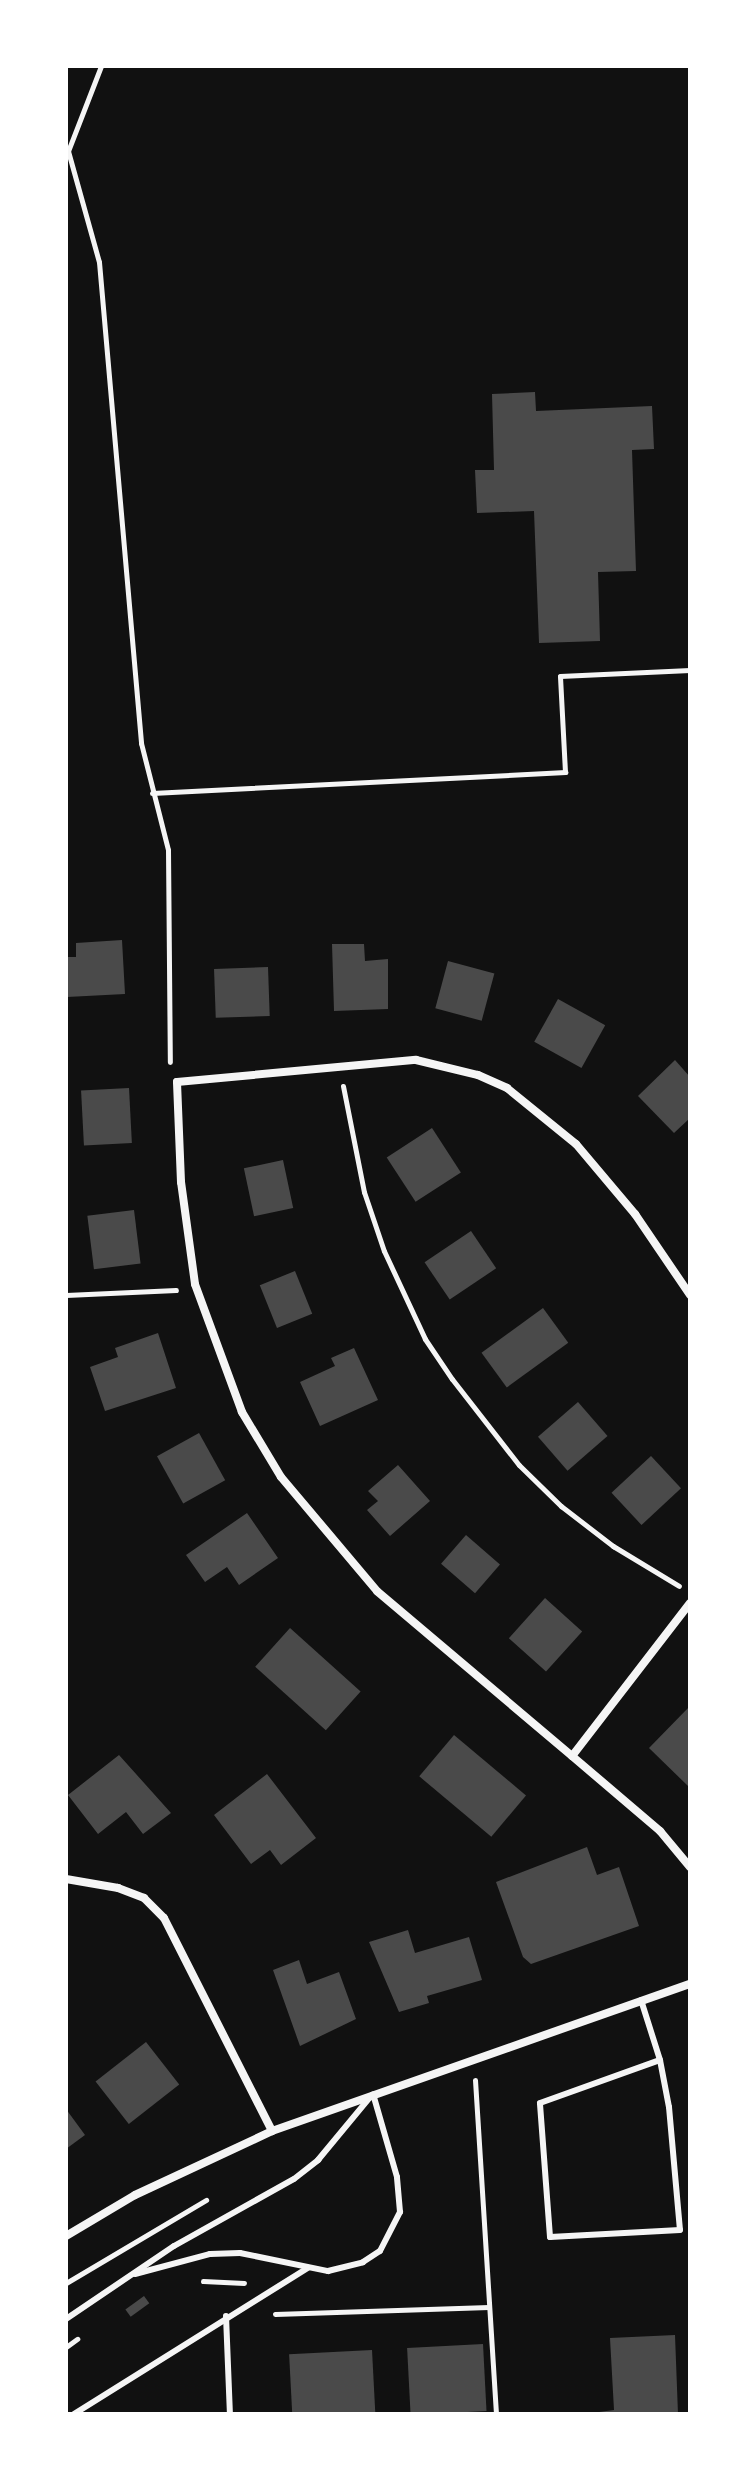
<!DOCTYPE html>
<html>
<head>
<meta charset="utf-8">
<style>
  body { margin:0 }
  #map { position:relative; width:756px; height:2480px; overflow:hidden; background:#111; font-family:Karla,sans-serif }
  div>[style] { position:absolute }
  .building>* { inset:0; background:#4a4a4a; transform-origin:0 0 }
  .path>* { height:5px; margin:-2.5px; padding:0 2.5px; transform-origin:2.5px; border-radius:2.5px; background:#f5f5f5 }
  .service>* { height:6px; margin:-3px; padding:0 3px; transform-origin:3px; border-radius:3px; background:#f5f5f5 }
  .minor>* { height:8px; margin:-4px; padding:0 4px; transform-origin:4px; border-radius:4px; background:#f5f5f5 }
  span { translate:-50% -50%; white-space:nowrap; text-align:center; line-height:1.15; -webkit-text-stroke:6px #fff; paint-order:stroke }
  .frame { position:absolute; inset:0; border:68px solid #fff; pointer-events:none }
</style>
</head>
<body>
<div id="map">
  <div class="building">
    <i style="clip-path:polygon(535px 392px,536px 411px,652px 406px,654px 449px,632px 450px,636px 571px,598px 572px,600px 641px,539px 643px,534px 511px,477px 513px,475px 470px,494px 470px,492px 394px)"></i>
    <i style="clip-path:polygon(122px 940px,125px 994px,67px 997px,66px 957px,76px 957px,76px 943px)"></i>
    <i style="clip-path:polygon(332px 944px,364px 944px,365px 961px,388px 959px,388px 1009px,334px 1011px)"></i>
    <i style="left:448px;top:961px;width:48px;height:49px;rotate:15deg"></i>
    <i style="left:268px;top:967px;width:49px;height:54px;rotate:88deg"></i>
    <i style="left:558px;top:999px;width:54px;height:49px;rotate:29deg"></i>
    <i style="clip-path:polygon(675px 1060px,690px 1077px,690px 1118px,674px 1133px,638px 1096px)"></i>
    <i style="left:129px;top:1088px;width:55px;height:48px;rotate:87deg"></i>
    <i style="left:432px;top:1128px;width:53px;height:54px;rotate:57deg"></i>
    <i style="left:283px;top:1160px;width:49px;height:40px;rotate:78deg"></i>
    <i style="left:134px;top:1210px;width:54px;height:47px;rotate:83deg"></i>
    <i style="left:471px;top:1231px;width:45px;height:56px;rotate:56deg"></i>
    <i style="left:295px;top:1271px;width:46px;height:38px;rotate:68deg"></i>
    <i style="left:543px;top:1308px;width:43px;height:76px;rotate:54deg"></i>
    <i style="clip-path:polygon(158px 1333px,176px 1388px,105px 1411px,90px 1367px,118px 1357px,115px 1348px)"></i>
    <i style="clip-path:polygon(354px 1348px,378px 1400px,320px 1426px,300px 1382px,335px 1366px,331px 1358px)"></i>
    <i style="left:578px;top:1402px;width:45px;height:53px;rotate:49deg"></i>
    <i style="left:199px;top:1433px;width:54px;height:48px;rotate:61deg"></i>
    <i style="left:651px;top:1456px;width:44px;height:54px;rotate:47deg"></i>
    <i style="clip-path:polygon(398px 1465px,430px 1501px,390px 1536px,367px 1510px,378px 1501px,368px 1491px)"></i>
    <i style="clip-path:polygon(247px 1513px,278px 1558px,239px 1585px,227px 1567px,205px 1582px,186px 1555px)"></i>
    <i style="left:466px;top:1535px;width:45px;height:38px;rotate:41deg"></i>
    <i style="left:545px;top:1598px;width:50px;height:54px;rotate:42deg"></i>
    <i style="left:290px;top:1628px;width:95px;height:52px;rotate:42deg"></i>
    <i style="clip-path:polygon(690px 1706px,690px 1784px,688px 1786px,649px 1748px)"></i>
    <i style="left:454px;top:1735px;width:94px;height:54px;rotate:40deg"></i>
    <i style="clip-path:polygon(119px 1755px,171px 1813px,143px 1834px,126px 1812px,98px 1834px,68px 1795px)"></i>
    <i style="clip-path:polygon(267px 1774px,316px 1838px,281px 1865px,270px 1850px,251px 1864px,214px 1815px)"></i>
    <i style="clip-path:polygon(587px 1847px,597px 1875px,619px 1867px,639px 1926px,531px 1964px,523px 1957px,496px 1882px)"></i>
    <i style="clip-path:polygon(408px 1930px,415px 1953px,469px 1937px,482px 1980px,427px 1996px,429px 2003px,399px 2012px,369px 1942px)"></i>
    <i style="clip-path:polygon(299px 1960px,307px 1984px,339px 1972px,356px 2019px,300px 2046px,273px 1970px)"></i>
    <i style="left:146px;top:2042px;width:54px;height:64px;rotate:52deg"></i>
    <i style="clip-path:polygon(66px 2109px,85px 2135px,66px 2149px)"></i>
    <i style="left:144px;top:2296px;width:9px;height:23px;rotate:54deg"></i>
    <i style="clip-path:polygon(675px 2335px,678px 2414px,584px 2414px,614px 2410px,610px 2338px)"></i>
    <i style="left:483px;top:2344px;width:67px;height:76px;rotate:87deg"></i>
    <i style="left:372px;top:2350px;width:64px;height:83px;rotate:87deg"></i>
  </div>
  <div class="path">
    <i style="left:101px;top:66px;width:91px;rotate:111.2deg"></i>
    <i style="left:68px;top:151px;width:115px;rotate:74.4deg"></i>
    <i style="left:99px;top:262px;width:483px;rotate:85deg"></i>
    <i style="left:141px;top:743px;width:110px;rotate:75.8deg"></i>
    <i style="left:168px;top:850px;width:212px;rotate:89.5deg"></i>
    <i style="left:152px;top:793px;width:414px;rotate:-2.9deg"></i>
    <i style="left:565px;top:772px;width:96px;rotate:-93deg"></i>
    <i style="left:560px;top:676px;width:130px;rotate:-2.6deg"></i>
    <i style="left:343px;top:1086px;width:108px;rotate:78.8deg"></i>
    <i style="left:364px;top:1192px;width:62px;rotate:71.3deg"></i>
    <i style="left:384px;top:1251px;width:97px;rotate:65deg"></i>
    <i style="left:425px;top:1339px;width:48px;rotate:56deg"></i>
    <i style="left:452px;top:1379px;width:109px;rotate:52.1deg"></i>
    <i style="left:519px;top:1465px;width:59px;rotate:44.3deg"></i>
    <i style="left:561px;top:1506px;width:66px;rotate:37.6deg"></i>
    <i style="left:613px;top:1546px;width:77px;rotate:31.2deg"></i>
    <i style="left:66px;top:1295px;width:110px;rotate:-2.6deg"></i>
    <i style="left:475px;top:2080px;width:335px;rotate:86.4deg"></i>
    <i style="left:203px;top:2281px;width:41px;rotate:2.8deg"></i>
    <i style="left:66px;top:2283px;width:163px;rotate:-30.7deg"></i>
    <i style="left:275px;top:2314px;width:214px;rotate:-1.9deg"></i>
    <i style="left:66px;top:2347px;width:14px;rotate:-36deg"></i>
  </div>
  <div class="service">
    <i style="left:641px;top:2000px;width:63px;rotate:72.4deg"></i>
    <i style="left:660px;top:2060px;width:48px;rotate:79.2deg"></i>
    <i style="left:669px;top:2107px;width:123px;rotate:84.9deg"></i>
    <i style="left:680px;top:2230px;width:130px;rotate:176.9deg"></i>
    <i style="left:550px;top:2237px;width:134px;rotate:-94.3deg"></i>
    <i style="left:540px;top:2103px;width:127px;rotate:-19.7deg"></i>
    <i style="left:135px;top:2274px;width:78px;rotate:-14.9deg"></i>
    <i style="left:210px;top:2254px;width:30px;rotate:-2deg"></i>
    <i style="left:240px;top:2253px;width:90px;rotate:11.6deg"></i>
    <i style="left:328px;top:2271px;width:36px;rotate:-14deg"></i>
    <i style="left:363px;top:2262px;width:20px;rotate:-33deg"></i>
    <i style="left:380px;top:2251px;width:44px;rotate:-62.9deg"></i>
    <i style="left:400px;top:2212px;width:35px;rotate:-95deg"></i>
    <i style="left:397px;top:2177px;width:86px;rotate:-106.1deg"></i>
    <i style="left:226px;top:2316px;width:98px;rotate:87.7deg"></i>
    <i style="left:66px;top:2319px;width:130px;rotate:-34.1deg"></i>
    <i style="left:174px;top:2246px;width:137px;rotate:-29.2deg"></i>
    <i style="left:294px;top:2179px;width:31px;rotate:-38deg"></i>
    <i style="left:318px;top:2160px;width:83px;rotate:-50.4deg"></i>
    <i style="left:74px;top:2414px;width:276px;rotate:-32deg"></i>
  </div>
  <div class="minor">
    <i style="left:690px;top:1603px;width:193px;rotate:127.6deg"></i>
    <i style="left:572px;top:1756px;width:116px;rotate:40.4deg"></i>
    <i style="left:660px;top:1831px;width:47px;rotate:50.2deg"></i>
    <i style="left:572px;top:1756px;width:255px;rotate:-139.8deg"></i>
    <i style="left:377px;top:1591px;width:149px;rotate:-130.1deg"></i>
    <i style="left:281px;top:1477px;width:76px;rotate:-121deg"></i>
    <i style="left:242px;top:1412px;width:136px;rotate:-110.2deg"></i>
    <i style="left:195px;top:1284px;width:103px;rotate:-97.8deg"></i>
    <i style="left:181px;top:1182px;width:100px;rotate:-92.3deg"></i>
    <i style="left:177px;top:1082px;width:240px;rotate:-5.3deg"></i>
    <i style="left:416px;top:1060px;width:64px;rotate:13.6deg"></i>
    <i style="left:478px;top:1075px;width:32px;rotate:24deg"></i>
    <i style="left:507px;top:1088px;width:89px;rotate:39.1deg"></i>
    <i style="left:576px;top:1144px;width:92px;rotate:49.9deg"></i>
    <i style="left:635px;top:1214px;width:98px;rotate:55.8deg"></i>
    <i style="left:66px;top:1879px;width:53px;rotate:9.8deg"></i>
    <i style="left:118px;top:1888px;width:28px;rotate:21deg"></i>
    <i style="left:144px;top:1898px;width:28px;rotate:45deg"></i>
    <i style="left:164px;top:1918px;width:239px;rotate:63.1deg"></i>
    <i style="left:66px;top:2236px;width:80px;rotate:-30.7deg"></i>
    <i style="left:135px;top:2195px;width:151px;rotate:-25deg"></i>
    <i style="left:272px;top:2131px;width:443px;rotate:-19.4deg"></i>
  </div>
  <div class="frame"></div>
</div>
</body>
</html>
